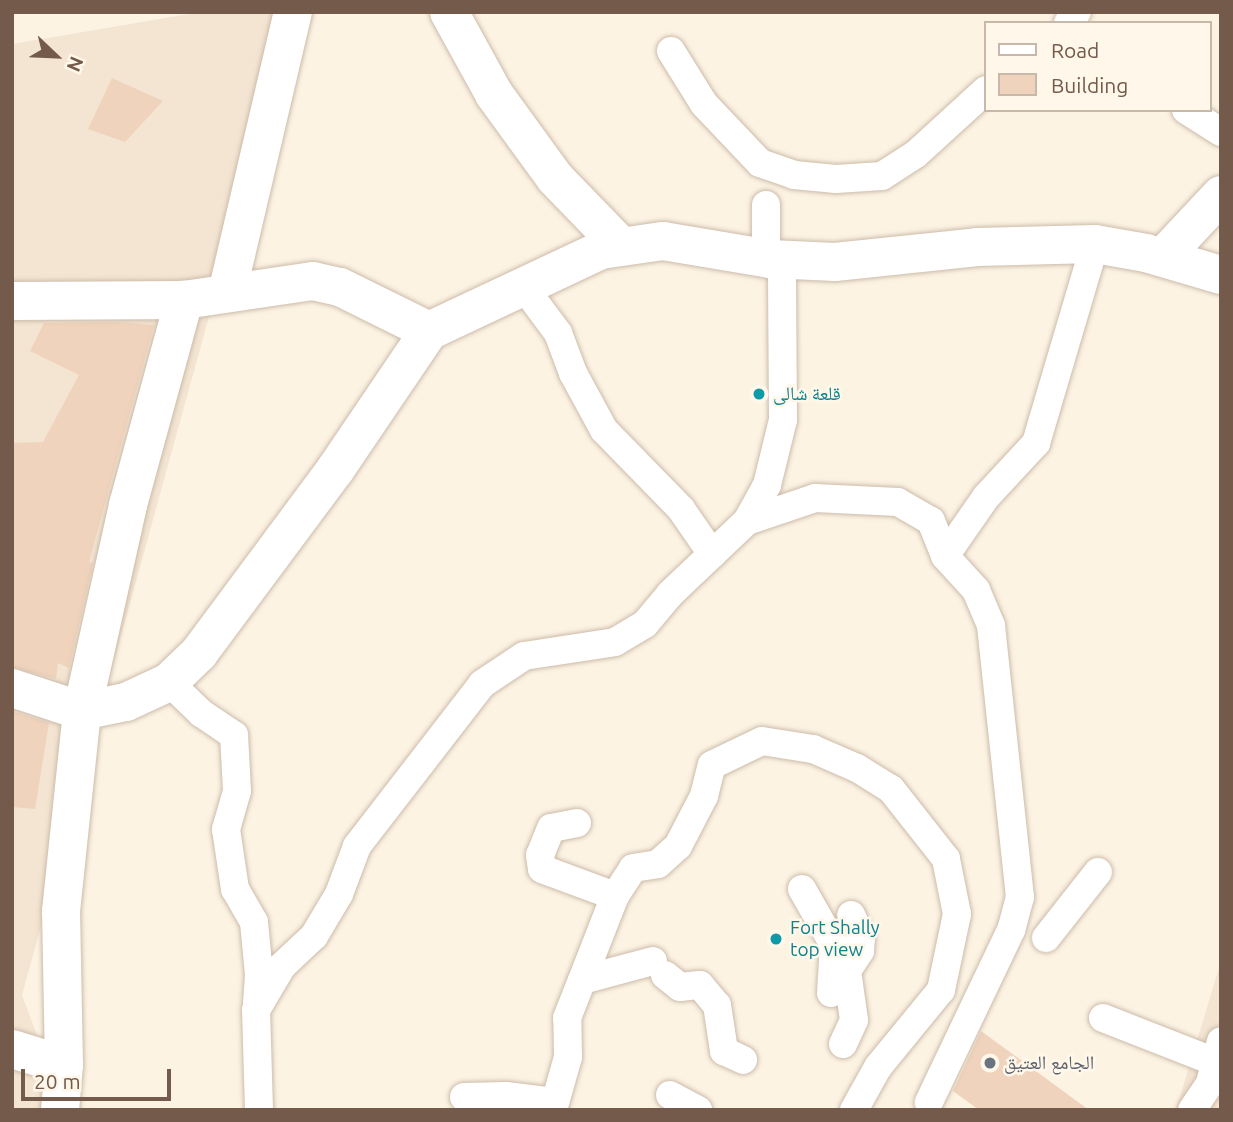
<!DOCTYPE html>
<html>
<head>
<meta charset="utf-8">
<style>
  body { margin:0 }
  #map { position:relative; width:1233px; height:1122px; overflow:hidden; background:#fcf3e3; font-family:Ubuntu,"Noto Naskh Arabic",sans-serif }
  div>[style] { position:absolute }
  .residential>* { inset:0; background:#f3e5d2 }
  .building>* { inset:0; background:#f0d3bc }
  .roads { filter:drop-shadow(0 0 2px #cdbbaa) drop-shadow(0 0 2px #cdbbaa) }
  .service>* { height:28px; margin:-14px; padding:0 14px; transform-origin:14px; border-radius:14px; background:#fff }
  .minor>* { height:38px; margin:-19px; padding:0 19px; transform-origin:19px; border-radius:19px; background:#fff }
  .dots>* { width:19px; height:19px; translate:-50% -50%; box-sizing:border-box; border:4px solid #fff7e9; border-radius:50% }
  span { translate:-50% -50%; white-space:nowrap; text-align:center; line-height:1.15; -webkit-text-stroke:5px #fff7e9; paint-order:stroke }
  .culture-label { font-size:19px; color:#0d838f }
  .left { translate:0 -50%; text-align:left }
  .worship-label { font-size:19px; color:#5b616d }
  .frame { position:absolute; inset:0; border:14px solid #735a4a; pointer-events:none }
  .legend { position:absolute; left:984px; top:21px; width:228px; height:91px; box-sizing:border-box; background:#fff7e9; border:2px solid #c7b8a9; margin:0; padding:9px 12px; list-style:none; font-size:21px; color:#735a4a }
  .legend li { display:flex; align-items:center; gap:14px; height:35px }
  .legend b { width:35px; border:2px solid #c7b8a9 }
  .north { position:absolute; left:21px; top:21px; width:70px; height:70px; -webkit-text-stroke:5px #fff7e9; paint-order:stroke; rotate:113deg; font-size:19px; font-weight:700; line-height:28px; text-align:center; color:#735a4a }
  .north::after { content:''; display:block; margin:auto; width:24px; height:32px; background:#735a4a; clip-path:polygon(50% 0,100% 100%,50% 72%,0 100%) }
  .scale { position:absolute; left:21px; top:1069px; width:150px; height:32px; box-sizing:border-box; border:4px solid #735a4a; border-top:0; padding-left:9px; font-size:21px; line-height:24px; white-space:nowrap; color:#735a4a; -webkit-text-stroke:5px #fff7e9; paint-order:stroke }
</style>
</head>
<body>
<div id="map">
  <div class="residential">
    <i style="clip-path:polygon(201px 12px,293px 12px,22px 995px,65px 1110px,12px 1110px,12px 44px)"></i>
    <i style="clip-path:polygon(1221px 961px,1221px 1110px,1176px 1110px)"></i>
  </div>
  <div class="building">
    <i style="clip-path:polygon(112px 78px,163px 101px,125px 142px,88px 129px)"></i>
    <i style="clip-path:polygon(117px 322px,154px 325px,89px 562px,93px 563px,69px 668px,58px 663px,56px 679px,12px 667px,12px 443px,43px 442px,79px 375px,30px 351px,44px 323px)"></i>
    <i style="clip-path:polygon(12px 711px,49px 723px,35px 809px,12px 807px)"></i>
    <i style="clip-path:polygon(981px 1031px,1089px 1110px,979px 1110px,953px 1091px)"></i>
  </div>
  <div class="roads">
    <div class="service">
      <i style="left:1068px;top:23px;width:14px;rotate:-51deg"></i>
      <i style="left:671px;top:51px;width:62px;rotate:58.1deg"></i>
      <i style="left:704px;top:104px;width:81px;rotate:46.5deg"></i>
      <i style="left:760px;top:163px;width:36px;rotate:19deg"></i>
      <i style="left:794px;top:175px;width:42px;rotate:5.4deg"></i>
      <i style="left:836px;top:179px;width:46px;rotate:-3.7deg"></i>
      <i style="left:882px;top:176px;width:40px;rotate:-32.9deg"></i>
      <i style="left:916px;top:154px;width:95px;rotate:-42.4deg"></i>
      <i style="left:1186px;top:110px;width:41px;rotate:32.2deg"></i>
      <i style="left:766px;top:205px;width:54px;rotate:90deg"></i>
      <i style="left:523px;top:286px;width:59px;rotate:53.3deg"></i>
      <i style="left:558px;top:333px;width:43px;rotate:69.4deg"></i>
      <i style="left:573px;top:373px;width:65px;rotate:61.5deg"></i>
      <i style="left:604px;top:430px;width:110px;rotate:45.7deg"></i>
      <i style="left:681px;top:509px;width:55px;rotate:55.4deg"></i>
      <i style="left:747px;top:521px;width:41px;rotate:-60.9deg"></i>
      <i style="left:767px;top:485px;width:67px;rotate:-76.2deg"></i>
      <i style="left:783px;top:420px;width:160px;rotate:-90.4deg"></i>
      <i style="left:945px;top:556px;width:72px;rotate:-55.2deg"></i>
      <i style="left:986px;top:497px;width:74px;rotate:-47.2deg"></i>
      <i style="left:1036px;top:443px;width:208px;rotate:-73.5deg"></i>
      <i style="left:169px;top:682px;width:45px;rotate:44.1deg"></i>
      <i style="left:201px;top:713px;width:40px;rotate:34deg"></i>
      <i style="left:234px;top:735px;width:56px;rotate:86.9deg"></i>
      <i style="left:237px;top:791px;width:40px;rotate:106deg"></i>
      <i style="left:226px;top:829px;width:61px;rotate:81.5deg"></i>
      <i style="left:235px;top:889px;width:38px;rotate:60deg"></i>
      <i style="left:254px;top:922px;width:53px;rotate:84.6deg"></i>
      <i style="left:259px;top:975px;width:29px;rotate:94deg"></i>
      <i style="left:577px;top:823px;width:26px;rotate:169deg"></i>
      <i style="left:551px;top:828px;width:29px;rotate:112deg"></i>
      <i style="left:540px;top:855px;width:14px;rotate:82deg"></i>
      <i style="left:542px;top:869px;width:78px;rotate:20.3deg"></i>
      <i style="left:802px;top:889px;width:64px;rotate:60.3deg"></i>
      <i style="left:834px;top:945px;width:48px;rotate:93.6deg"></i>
      <i style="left:1046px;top:938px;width:84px;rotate:-51.8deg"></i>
      <i style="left:653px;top:961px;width:73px;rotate:165deg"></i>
      <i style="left:582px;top:980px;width:90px;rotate:-68.6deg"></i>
      <i style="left:615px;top:896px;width:33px;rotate:-57deg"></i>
      <i style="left:633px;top:868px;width:25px;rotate:-9deg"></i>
      <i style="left:658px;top:864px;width:27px;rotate:-42deg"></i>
      <i style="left:678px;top:846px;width:56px;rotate:-62.5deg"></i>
      <i style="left:704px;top:796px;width:32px;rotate:-76deg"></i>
      <i style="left:712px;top:765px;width:55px;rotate:-25.6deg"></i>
      <i style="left:762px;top:741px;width:52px;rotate:8.9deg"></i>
      <i style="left:813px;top:749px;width:48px;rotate:23.4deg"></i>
      <i style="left:857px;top:768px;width:40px;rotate:32deg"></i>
      <i style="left:891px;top:789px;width:89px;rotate:51.8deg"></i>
      <i style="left:946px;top:859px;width:56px;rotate:78.7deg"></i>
      <i style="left:957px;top:914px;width:78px;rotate:101.9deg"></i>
      <i style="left:941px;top:990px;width:99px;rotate:129.3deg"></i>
      <i style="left:878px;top:1067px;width:49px;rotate:119.2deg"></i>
      <i style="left:665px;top:975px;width:19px;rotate:39deg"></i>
      <i style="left:680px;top:987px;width:20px;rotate:-6deg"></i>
      <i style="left:700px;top:985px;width:26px;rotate:50deg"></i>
      <i style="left:717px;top:1005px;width:47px;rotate:81.3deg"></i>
      <i style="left:724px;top:1051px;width:21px;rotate:25deg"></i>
      <i style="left:1103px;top:1018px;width:120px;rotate:21.4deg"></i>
      <i style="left:843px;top:1044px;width:26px;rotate:-65deg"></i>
      <i style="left:854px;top:1020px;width:49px;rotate:-98.1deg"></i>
      <i style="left:847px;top:971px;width:24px;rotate:-57deg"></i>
      <i style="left:860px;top:951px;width:14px;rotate:-86deg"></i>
      <i style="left:861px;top:937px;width:24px;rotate:-114deg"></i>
      <i style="left:670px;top:1095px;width:32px;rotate:28deg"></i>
      <i style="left:464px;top:1097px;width:42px;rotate:-1.4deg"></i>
      <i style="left:506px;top:1096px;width:49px;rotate:7deg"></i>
      <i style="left:259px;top:1110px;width:100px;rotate:-91.7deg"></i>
      <i style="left:256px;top:1010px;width:51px;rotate:-59.4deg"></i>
      <i style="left:282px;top:966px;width:44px;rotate:-43.2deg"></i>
      <i style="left:314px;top:936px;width:49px;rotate:-59.2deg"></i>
      <i style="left:339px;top:894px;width:51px;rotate:-69.4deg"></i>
      <i style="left:357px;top:846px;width:205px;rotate:-52.3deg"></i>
      <i style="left:482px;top:684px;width:50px;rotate:-33.7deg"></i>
      <i style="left:524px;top:656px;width:92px;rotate:-8.7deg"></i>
      <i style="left:615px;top:642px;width:35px;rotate:-31deg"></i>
      <i style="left:645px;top:624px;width:39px;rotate:-50deg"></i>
      <i style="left:670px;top:594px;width:106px;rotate:-43.5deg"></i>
      <i style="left:747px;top:521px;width:72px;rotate:-18.7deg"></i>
      <i style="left:815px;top:498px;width:83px;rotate:2.8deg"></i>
      <i style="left:898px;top:502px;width:38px;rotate:30deg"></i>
      <i style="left:931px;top:521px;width:38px;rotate:68deg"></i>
      <i style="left:945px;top:556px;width:46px;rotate:47.6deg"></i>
      <i style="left:976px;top:590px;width:39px;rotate:67deg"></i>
      <i style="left:991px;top:626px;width:273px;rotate:83.9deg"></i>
      <i style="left:1020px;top:897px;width:34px;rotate:105deg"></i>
      <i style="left:1011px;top:930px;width:191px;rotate:115.5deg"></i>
      <i style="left:553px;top:1110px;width:55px;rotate:-74.2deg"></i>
      <i style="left:568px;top:1057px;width:39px;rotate:-91deg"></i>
      <i style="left:567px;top:1018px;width:41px;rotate:-68.5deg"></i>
      <i style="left:1192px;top:1110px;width:32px;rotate:-56deg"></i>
      <i style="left:1210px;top:1083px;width:43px;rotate:-75.3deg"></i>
    </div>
    <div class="minor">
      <i style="left:449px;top:12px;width:94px;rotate:61.2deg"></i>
      <i style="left:494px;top:94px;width:104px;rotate:54deg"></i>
      <i style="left:555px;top:178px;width:92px;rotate:45.9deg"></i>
      <i style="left:1163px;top:257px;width:85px;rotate:-46.9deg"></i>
      <i style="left:227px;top:293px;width:289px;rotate:-76.8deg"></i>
      <i style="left:12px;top:301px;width:172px;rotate:-0.3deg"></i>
      <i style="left:184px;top:300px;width:130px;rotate:-8.4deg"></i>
      <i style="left:313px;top:281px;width:28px;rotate:13deg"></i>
      <i style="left:340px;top:287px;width:99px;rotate:26.3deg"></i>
      <i style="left:12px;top:688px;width:74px;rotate:18.2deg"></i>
      <i style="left:82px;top:711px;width:45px;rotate:-11.6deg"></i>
      <i style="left:126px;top:702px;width:47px;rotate:-24.9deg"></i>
      <i style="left:169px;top:682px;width:42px;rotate:-44deg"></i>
      <i style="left:199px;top:653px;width:228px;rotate:-53.4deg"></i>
      <i style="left:335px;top:470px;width:168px;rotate:-55.9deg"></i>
      <i style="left:429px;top:331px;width:190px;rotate:-25.2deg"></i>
      <i style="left:601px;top:250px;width:63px;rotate:-8.3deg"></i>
      <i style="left:663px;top:241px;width:109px;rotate:9.5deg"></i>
      <i style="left:770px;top:259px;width:65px;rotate:2.6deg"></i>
      <i style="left:835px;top:262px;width:143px;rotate:-6deg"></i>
      <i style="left:977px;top:247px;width:118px;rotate:-1.5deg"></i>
      <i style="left:1095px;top:244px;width:52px;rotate:10deg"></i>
      <i style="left:1146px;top:253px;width:78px;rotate:16.3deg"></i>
      <i style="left:12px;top:1049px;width:54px;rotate:17.1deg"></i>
      <i style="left:60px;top:1110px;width:45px;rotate:-84.9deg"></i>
      <i style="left:64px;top:1065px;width:154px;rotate:-91.1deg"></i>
      <i style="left:61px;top:911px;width:201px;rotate:-84deg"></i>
      <i style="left:82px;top:711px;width:211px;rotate:-77.4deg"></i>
      <i style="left:128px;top:505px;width:213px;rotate:-74.7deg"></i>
    </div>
  </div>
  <div class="dots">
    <i style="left:759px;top:394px;background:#0f9aa8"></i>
    <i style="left:776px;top:939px;background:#0f9aa8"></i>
    <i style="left:990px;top:1063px;background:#6b7280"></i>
  </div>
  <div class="culture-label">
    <span class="left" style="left:773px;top:394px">قلعة شالى</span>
    <span class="left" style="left:790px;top:939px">Fort Shally<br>top view</span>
  </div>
  <div class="worship-label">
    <span class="left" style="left:1004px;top:1063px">الجامع العتيق</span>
  </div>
  <div class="frame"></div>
  <ul class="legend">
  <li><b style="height:9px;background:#fff"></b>Road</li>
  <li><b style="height:19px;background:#f0d3bc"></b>Building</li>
  </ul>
  <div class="north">N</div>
  <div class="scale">20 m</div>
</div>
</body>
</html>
